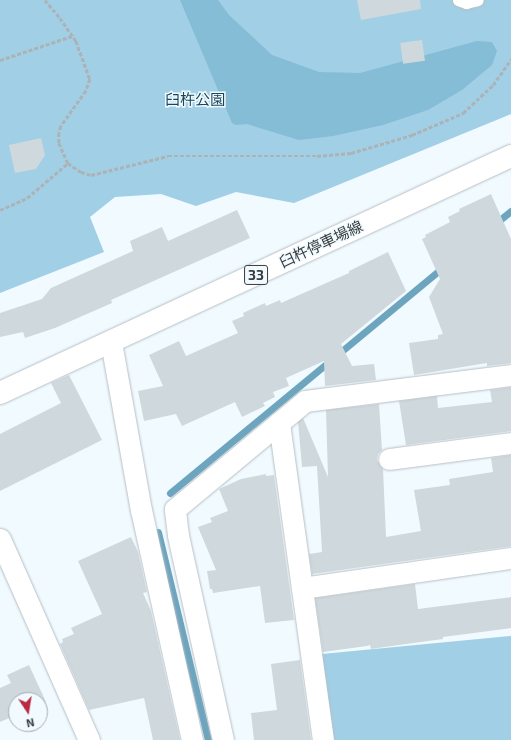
<!DOCTYPE html>
<html>
<head>
<meta charset="utf-8">
<style>
  body { margin:0 }
  #map { position:relative; width:511px; height:740px; overflow:hidden; background:#f0faff; font-family:"Exo 2","Noto Sans JP",sans-serif }
  div>[style] { position:absolute }
  .green>* { inset:0; background:#a1cfe6 }
  .forest>* { inset:0; background:#85bcd6 }
  .stream>* { height:7px; margin:-3.5px; padding:0 3.5px; transform-origin:3.5px; border-radius:3.5px; background:#6ea5be }
  .building>* { inset:0; background:#cfd9dd; transform-origin:0 0 }
  .path>* { height:2.5px; margin-top:-1.25px; transform-origin:0; background:repeating-linear-gradient(90deg,#abb3b6 0 4px,transparent 0 6px) }
  .roads { filter:drop-shadow(0 0 1px #b6bfc4) drop-shadow(0 0 1px #b6bfc4) }
  .service>* { height:11px; margin:-5.5px; padding:0 5.5px; transform-origin:5.5px; border-radius:5.5px; background:#fff }
  .minor>* { height:21px; margin:-10.5px; padding:0 10.5px; transform-origin:10.5px; border-radius:10.5px; background:#fff }
  .primary>* { height:22px; margin:-11px; padding:0 11px; transform-origin:11px; border-radius:11px; background:#fff }
  span { translate:-50% -50%; white-space:nowrap; text-align:center; line-height:1.15; -webkit-text-stroke:3px #f0faff; paint-order:stroke }
  .shield-label span { padding:1px 3px; background:#f0faff; border:1px solid; border-radius:3px; -webkit-text-stroke-width:0 }
  .shield-label { font-size:14px; color:#3a3d3f; font-weight:700 }
  .park-label { font-size:15px; color:#19475a }
  .street-label { font-size:15px; color:#3a3d3f }
  .north { position:absolute; left:8px; top:692px; width:40px; height:40px; box-sizing:border-box; background:#f0faff; border:1px solid #a7aeb2; border-radius:50%; rotate:168deg; font-size:11px; font-weight:700; line-height:16px; text-align:center; color:#3a3d3f }
  .north::after { content:''; display:block; margin:auto; width:14px; height:18px; background:#bb2a40; clip-path:polygon(50% 0,100% 100%,50% 72%,0 100%) }
</style>
</head>
<body>
<div id="map">
  <div class="green">
    <i style="clip-path:polygon(0 0,511px 0,511px 114px,294px 203px,236px 192px,196px 206px,161px 194px,115px 197px,90px 217px,104px 252px,0 293px)"></i>
    <i style="clip-path:polygon(511px 636px,511px 740px,334px 740px,322px 654px)"></i>
  </div>
  <div class="forest">
    <i style="clip-path:polygon(180px 0,218px 0,229px 15px,272px 55px,319px 72px,360px 73px,477px 41px,492px 42px,497px 51px,492px 65px,462px 90px,428px 110px,383px 125px,333px 136px,299px 140px,247px 124px,236px 125px,232px 123px)"></i>
  </div>
  <div class="stream">
    <i style="left:496px;top:223px;width:19px;rotate:-39deg"></i>
    <i style="left:170px;top:493px;width:354px;rotate:-39.6deg"></i>
    <i style="left:158px;top:532px;width:214px;rotate:76.5deg"></i>
  </div>
  <div class="building">
    <i style="clip-path:polygon(357px 0,420px 0,421px 9px,361px 20px)"></i>
    <i style="left:422px;top:40px;width:21px;height:22px;rotate:82deg"></i>
    <i style="clip-path:polygon(41px 138px,45px 155px,36px 169px,15px 173px,9px 145px)"></i>
    <i style="clip-path:polygon(491px 194px,511px 239px,511px 363px,487px 366px,487px 363px,414px 375px,409px 343px,438px 339px,438px 335px,443px 334px,429px 297px,440px 279px,422px 239px,426px 237px,425px 235px,450px 222px,448px 217px,460px 211px,459px 209px)"></i>
    <i style="clip-path:polygon(237px 210px,250px 238px,111px 300px,112px 303px,55px 328px,25px 338px,23px 332px,0 337px,0 313px,42px 299px,51px 288px,133px 251px,130px 241px,162px 227px,168px 241px)"></i>
    <i style="clip-path:polygon(388px 252px,406px 291px,341px 344px,352px 366px,374px 364px,376px 380px,325px 386px,324px 361px,286px 378px,289px 386px,273px 392px,275px 397px,263px 403px,265px 406px,242px 417px,235px 402px,182px 426px,176px 414px,144px 421px,138px 391px,163px 386px,149px 355px,179px 341px,186px 356px,238px 333px,232px 321px,244px 316px,243px 313px,265px 303px,266px 306px,280px 300px,281px 303px,349px 273px,349px 271px)"></i>
    <i style="clip-path:polygon(69px 375px,102px 440px,0 491px,0 434px,61px 403px,51px 383px)"></i>
    <i style="clip-path:polygon(511px 387px,511px 431px,406px 445px,399px 401px,437px 396px,438px 408px,492px 402px,490px 390px)"></i>
    <i style="clip-path:polygon(379px 404px,382px 450px,378px 454px,377px 460px,383px 469px,386px 537px,421px 531px,414px 490px,450px 485px,449px 479px,493px 472px,491px 458px,511px 455px,511px 546px,312px 574px,309px 554px,322px 552px,317px 466px,302px 467px,298px 422px,303px 418px,328px 477px,326px 410px)"></i>
    <i style="clip-path:polygon(266px 474px,266px 476px,274px 475px,294px 620px,265px 623px,260px 586px,213px 593px,212px 589px,210px 589px,207px 571px,216px 570px,198px 527px,212px 522px,210px 518px,228px 511px,219px 489px,241px 479px)"></i>
    <i style="clip-path:polygon(131px 537px,138px 552px,147px 592px,143px 593px,151px 611px,180px 740px,153px 740px,144px 698px,89px 710px,60px 644px,63px 642px,62px 639px,74px 634px,71px 628px,102px 614px,78px 561px)"></i>
    <i style="clip-path:polygon(415px 584px,418px 609px,511px 597px,511px 628px,443px 637px,443px 639px,406px 644px,371px 649px,370px 645px,367px 646px,323px 652px,315px 598px)"></i>
    <i style="clip-path:polygon(300px 660px,311px 740px,254px 740px,251px 713px,277px 710px,271px 664px)"></i>
    <i style="clip-path:polygon(29px 665px,46px 702px,40px 705px,40px 700px,16px 700px,16px 715px,0 722px,0 688px,11px 683px,7px 675px)"></i>
  </div>
  <div class="path">
    <i style="left:45px;top:0;width:23px;rotate:50deg"></i>
    <i style="left:60px;top:18px;width:28px;rotate:55deg"></i>
    <i style="left:76px;top:41px;width:40px;rotate:69.8deg"></i>
    <i style="left:90px;top:79px;width:13px;rotate:108deg"></i>
    <i style="left:86px;top:91px;width:43px;rotate:125.5deg"></i>
    <i style="left:61px;top:126px;width:7px;rotate:106deg"></i>
    <i style="left:59px;top:133px;width:10px;rotate:90deg"></i>
    <i style="left:59px;top:143px;width:22px;rotate:66deg"></i>
    <i style="left:68px;top:163px;width:16px;rotate:35deg"></i>
    <i style="left:81px;top:172px;width:10px;rotate:17deg"></i>
    <i style="left:91px;top:175px;width:79px;rotate:-13.9deg"></i>
    <i style="left:168px;top:156px;width:149px"></i>
    <i style="left:317px;top:156px;width:34px;rotate:-5deg"></i>
    <i style="left:351px;top:153px;width:64px;rotate:-16.4deg"></i>
    <i style="left:412px;top:135px;width:56px;rotate:-23.3deg"></i>
    <i style="left:463px;top:113px;width:41px;rotate:-43deg"></i>
    <i style="left:493px;top:85px;width:32px;rotate:-55deg"></i>
    <i style="left:0;top:60px;width:76px;rotate:-18.4deg"></i>
    <i style="left:0;top:210px;width:30px;rotate:-24deg"></i>
    <i style="left:27px;top:198px;width:54px;rotate:-40.5deg"></i>
  </div>
  <div class="roads">
    <div class="service">
      <i style="left:458px;top:0;width:9px;rotate:21deg"></i>
      <i style="left:466px;top:3px;width:12px;rotate:-14deg"></i>
    </div>
    <div class="minor">
      <i style="left:111px;top:342px;width:171px;rotate:79.9deg"></i>
      <i style="left:141px;top:510px;width:236px;rotate:77.5deg"></i>
      <i style="left:279px;top:423px;width:320px;rotate:82.1deg"></i>
      <i style="left:389px;top:459px;width:123px;rotate:-7.5deg"></i>
      <i style="left:0;top:539px;width:220px;rotate:66.1deg"></i>
      <i style="left:302px;top:588px;width:211px;rotate:-8.2deg"></i>
      <i style="left:223px;top:740px;width:210px;rotate:-102.4deg"></i>
      <i style="left:178px;top:535px;width:26px;rotate:-97deg"></i>
      <i style="left:175px;top:509px;width:169px;rotate:-39.7deg"></i>
      <i style="left:305px;top:401px;width:208px;rotate:-7.2deg"></i>
    </div>
    <div class="primary">
      <i style="left:0;top:393px;width:563px;rotate:-24.88deg"></i>
    </div>
  </div>
  <div class="shield-label">
    <span style="left:256px;top:275px">33</span>
  </div>
  <div class="park-label">
    <span style="left:195px;top:100px">臼杵公園</span>
  </div>
  <div class="street-label">
    <span style="left:321px;top:244px;rotate:-25deg">臼杵停車場線</span>
  </div>
  <div class="north">N</div>
</div>
</body>
</html>
